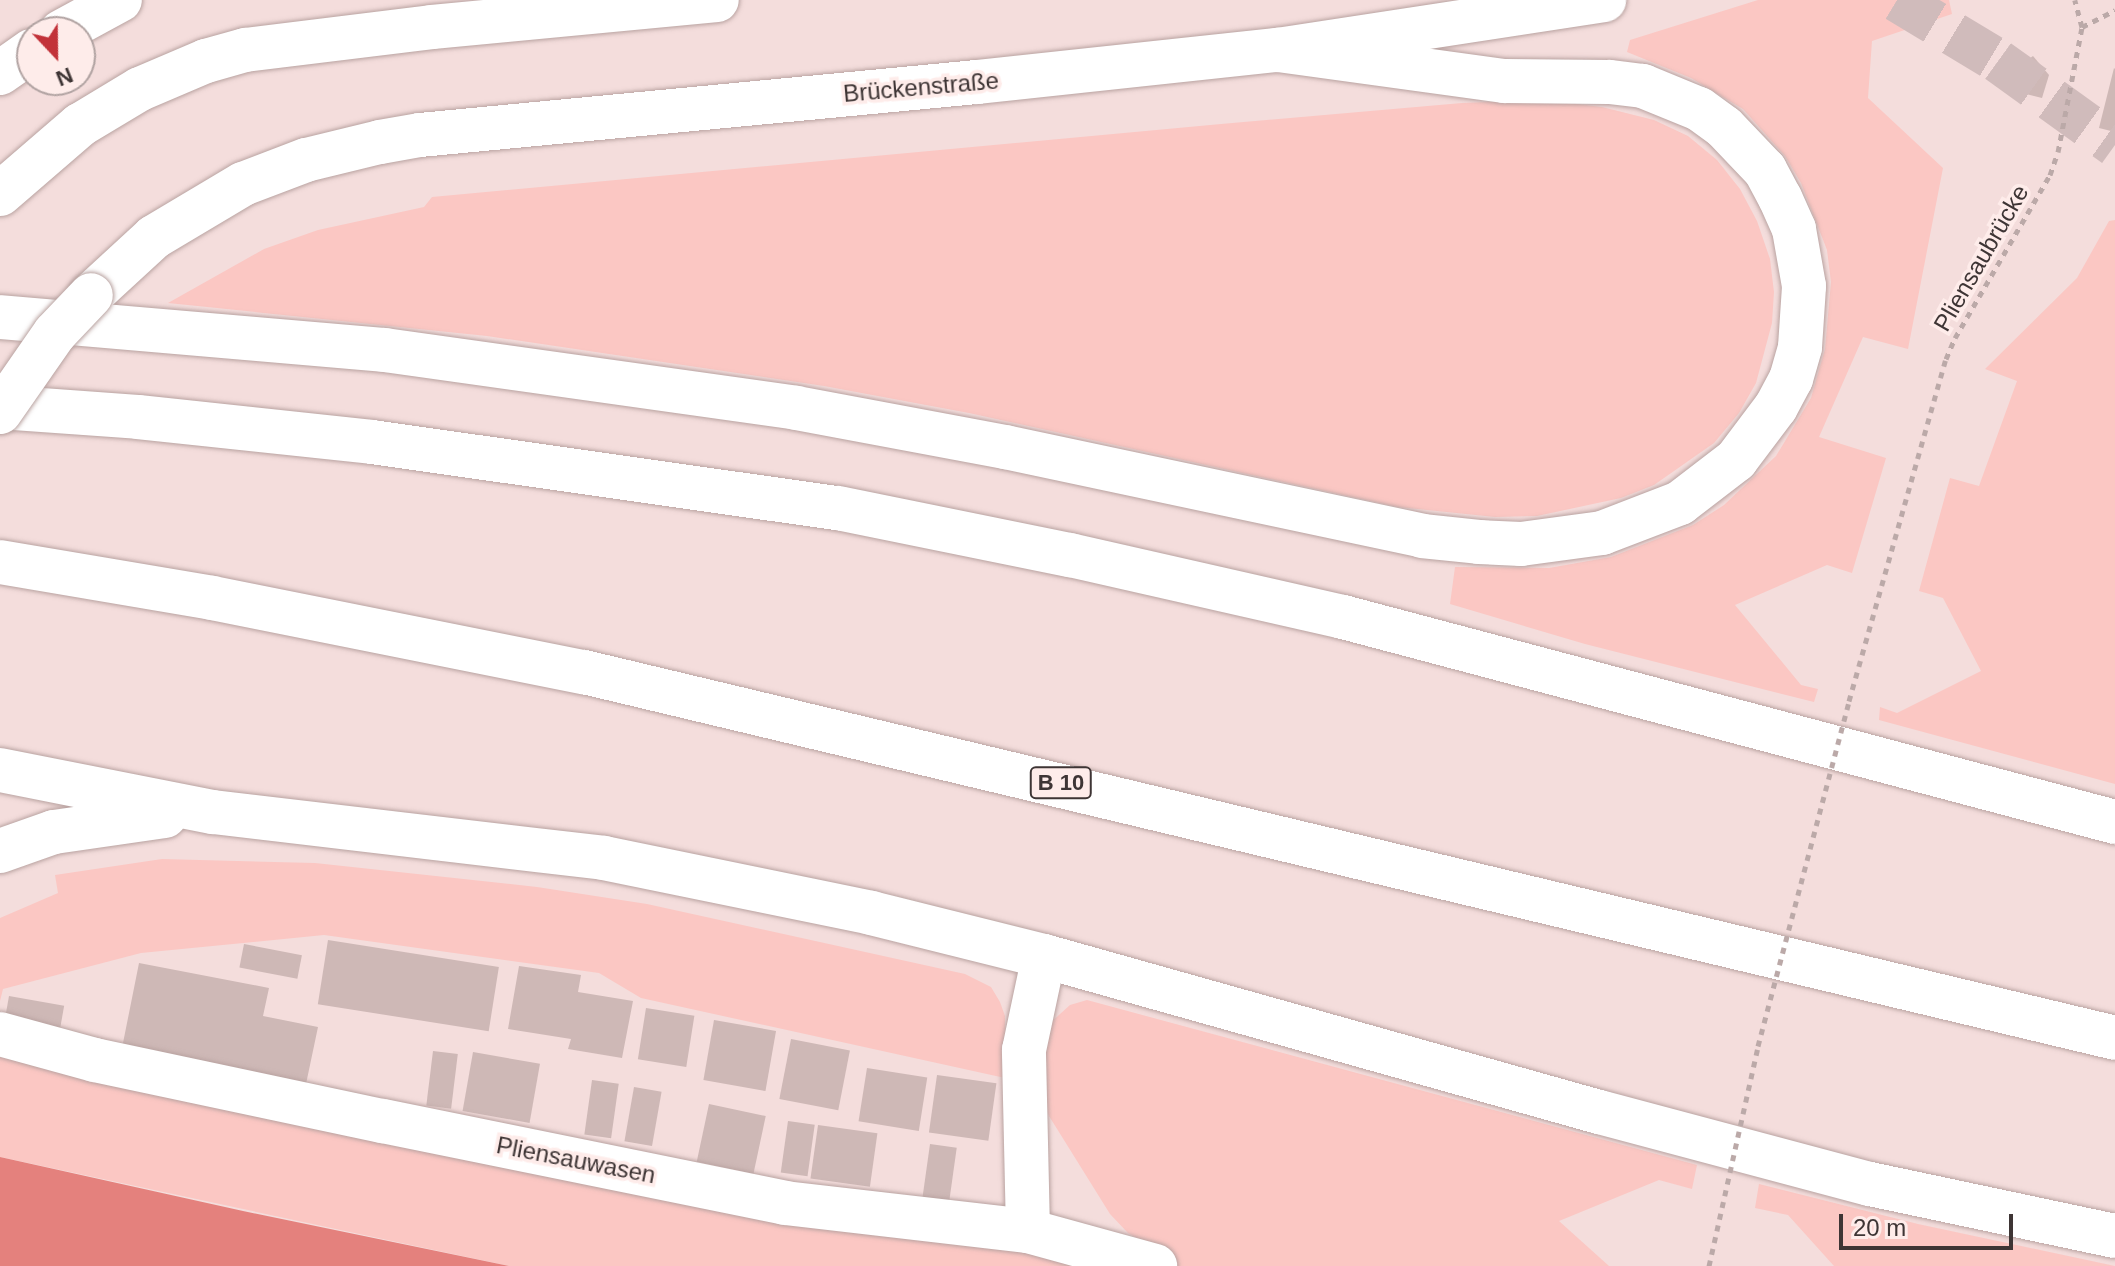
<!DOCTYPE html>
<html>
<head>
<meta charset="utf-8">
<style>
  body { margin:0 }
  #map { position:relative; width:2115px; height:1266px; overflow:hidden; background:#f4dddc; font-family:Arial,sans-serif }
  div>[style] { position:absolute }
  .green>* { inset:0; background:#fbc7c3 }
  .water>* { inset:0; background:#e4817d }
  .building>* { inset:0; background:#ceb8b6; transform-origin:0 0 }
  .highway-tunnel>* { height:44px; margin-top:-22px; transform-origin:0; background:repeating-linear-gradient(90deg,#d0bbbb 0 44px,transparent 0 66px) }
  .path>* { height:5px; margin-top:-2.5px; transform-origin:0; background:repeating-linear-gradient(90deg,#bba9a8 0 6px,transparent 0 12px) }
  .roads { filter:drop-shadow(0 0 2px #b9a3a1) drop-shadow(0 0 2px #b9a3a1) }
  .minor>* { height:44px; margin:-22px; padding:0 22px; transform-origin:22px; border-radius:22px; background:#fff }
  .major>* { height:44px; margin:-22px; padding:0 22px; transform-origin:22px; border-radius:22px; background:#fff }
  .highway>* { height:44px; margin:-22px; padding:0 22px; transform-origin:22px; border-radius:22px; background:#fff }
  .path-bridge>* { height:5px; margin-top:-2.5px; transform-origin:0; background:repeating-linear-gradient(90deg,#bba9a8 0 6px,transparent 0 12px) }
  .bridges { filter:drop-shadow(0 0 2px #b9a3a1) drop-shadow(0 0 2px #b9a3a1) }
  .major-bridge>* { height:44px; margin:-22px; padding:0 22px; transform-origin:22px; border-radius:22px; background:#fff }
  span { translate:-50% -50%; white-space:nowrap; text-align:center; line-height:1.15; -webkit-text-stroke:7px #feecea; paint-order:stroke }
  .shield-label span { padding:2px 6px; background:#feecea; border:2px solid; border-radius:6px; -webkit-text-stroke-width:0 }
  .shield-label { font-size:22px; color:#3e3535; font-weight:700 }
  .street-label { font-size:24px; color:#3e3535 }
  .north { position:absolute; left:16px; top:16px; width:80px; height:80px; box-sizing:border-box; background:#feecea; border:2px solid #b1a3a2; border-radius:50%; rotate:158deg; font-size:22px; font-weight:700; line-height:32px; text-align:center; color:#3e3535 }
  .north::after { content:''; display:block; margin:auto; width:28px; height:36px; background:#c23239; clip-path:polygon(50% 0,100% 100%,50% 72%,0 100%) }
  .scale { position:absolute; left:1839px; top:1214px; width:174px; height:36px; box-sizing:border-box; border:4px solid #3e3535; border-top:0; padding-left:10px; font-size:24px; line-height:28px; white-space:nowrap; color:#3e3535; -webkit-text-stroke:6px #feecea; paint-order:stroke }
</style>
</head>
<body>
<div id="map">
  <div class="green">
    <i style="clip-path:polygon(1758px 0,1949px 0,1952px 14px,1872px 41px,1868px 98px,1943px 168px,1908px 349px,1863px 337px,1819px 437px,1886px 458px,1852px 573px,1827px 565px,1735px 605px,1801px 685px,1818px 689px,1814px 702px,1585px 644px,1450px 604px,1455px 567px,1549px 568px,1611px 557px,1693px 525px,1724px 505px,1776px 456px,1811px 398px,1825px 349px,1831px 282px,1827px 250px,1801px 183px,1785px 156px,1743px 109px,1691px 78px,1627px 52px,1630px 40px)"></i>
    <i style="clip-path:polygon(1542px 100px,1602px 107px,1654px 120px,1688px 136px,1717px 160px,1740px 189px,1757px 221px,1770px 259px,1774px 292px,1772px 323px,1756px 383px,1739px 413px,1714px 443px,1654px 485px,1621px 498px,1537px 516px,1495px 517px,1398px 507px,969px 413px,824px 386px,487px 336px,168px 303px,264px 249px,318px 230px,424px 207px,432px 197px,1221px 124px,1462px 103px)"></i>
    <i style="clip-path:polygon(2115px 220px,2115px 784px,1879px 720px,1880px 707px,1897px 713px,1981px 671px,1943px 598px,1919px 591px,1950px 478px,1979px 486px,2017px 381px,1985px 369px,2077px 278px,2109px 221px)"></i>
    <i style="clip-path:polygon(162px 859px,315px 863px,537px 887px,647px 904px,965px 974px,991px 987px,1000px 1002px,1005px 1016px,1005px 1078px,641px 998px,599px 973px,324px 935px,141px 953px,3px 989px,0 1001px,0 918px,58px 893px,55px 875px)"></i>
    <i style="clip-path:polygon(1087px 1000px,1697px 1165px,1692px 1189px,1659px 1180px,1559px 1221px,1609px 1266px,1147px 1266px,1154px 1248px,1128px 1233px,1110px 1214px,1049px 1116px,1041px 1095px,1049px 1024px,1070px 1005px)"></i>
    <i style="clip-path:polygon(0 1046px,1016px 1246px,1104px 1266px,509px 1266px,0 1157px)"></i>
    <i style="clip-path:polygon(1759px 1184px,1918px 1224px,2115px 1266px,1834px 1266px,1788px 1215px,1755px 1208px)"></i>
  </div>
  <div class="water">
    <i style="clip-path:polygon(0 1157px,243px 1211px,509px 1266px,0 1266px)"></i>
  </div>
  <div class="building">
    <i style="clip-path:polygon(2033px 56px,2049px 75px,2042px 98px,2018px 92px,2015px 69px)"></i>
    <i style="clip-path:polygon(2114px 68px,2115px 69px,2115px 132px,2099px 128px)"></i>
    <i style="left:328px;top:940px;width:173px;height:65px;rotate:9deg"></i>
    <i style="left:244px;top:944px;width:59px;height:24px;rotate:11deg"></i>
    <i style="clip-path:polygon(139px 963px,269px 988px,263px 1016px,318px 1027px,306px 1084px,122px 1048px)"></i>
    <i style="clip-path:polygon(519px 966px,581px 975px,578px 992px,633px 1001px,622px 1058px,568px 1049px,571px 1039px,508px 1029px)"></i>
    <i style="left:9px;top:996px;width:56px;height:25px;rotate:10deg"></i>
    <i style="left:646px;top:1008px;width:49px;height:52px;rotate:9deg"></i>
    <i style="left:714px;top:1020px;width:63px;height:61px;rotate:10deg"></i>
    <i style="left:791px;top:1039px;width:60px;height:61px;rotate:11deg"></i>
    <i style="left:433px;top:1051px;width:25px;height:55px;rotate:7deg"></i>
    <i style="left:473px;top:1052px;width:68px;height:60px;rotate:10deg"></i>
    <i style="left:867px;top:1068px;width:61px;height:54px;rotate:9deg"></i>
    <i style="left:937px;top:1075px;width:60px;height:58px;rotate:8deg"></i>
    <i style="left:592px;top:1080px;width:27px;height:55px;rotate:8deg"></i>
    <i style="left:634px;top:1087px;width:28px;height:55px;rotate:10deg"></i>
    <i style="left:709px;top:1104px;width:58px;height:59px;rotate:12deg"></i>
    <i style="left:788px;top:1121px;width:27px;height:52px;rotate:8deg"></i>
    <i style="left:818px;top:1125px;width:60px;height:54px;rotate:8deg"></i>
    <i style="left:930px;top:1144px;width:27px;height:54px;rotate:8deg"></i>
  </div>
  <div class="highway-tunnel">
    <i style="left:1897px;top:0;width:118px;rotate:31.1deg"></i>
    <i style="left:1998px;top:61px;width:144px;rotate:35.7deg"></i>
  </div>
  <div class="path">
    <i style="left:2082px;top:27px;width:37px;rotate:-27deg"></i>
    <i style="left:1946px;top:359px;width:23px;rotate:-67deg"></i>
    <i style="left:1955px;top:338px;width:189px;rotate:-59.8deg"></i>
    <i style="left:2050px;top:175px;width:24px;rotate:-71deg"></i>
    <i style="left:2058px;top:152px;width:127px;rotate:-79.1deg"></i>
    <i style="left:2082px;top:27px;width:28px;rotate:-105deg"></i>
  </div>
  <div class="roads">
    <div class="minor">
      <i style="left:0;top:1034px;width:98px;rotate:15.3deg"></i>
      <i style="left:95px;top:1060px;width:294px;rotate:12deg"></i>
      <i style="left:383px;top:1121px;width:410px;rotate:11.5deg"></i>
      <i style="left:785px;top:1203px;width:245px;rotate:6.6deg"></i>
      <i style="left:1028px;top:1231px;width:132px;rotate:15.4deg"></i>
      <i style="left:1028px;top:1231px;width:181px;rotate:-91.3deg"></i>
      <i style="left:1024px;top:1050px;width:96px;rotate:-78deg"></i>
    </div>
    <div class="major">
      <i style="left:0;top:194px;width:106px;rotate:-40.8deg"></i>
      <i style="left:80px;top:125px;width:70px;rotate:-31deg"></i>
      <i style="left:140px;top:89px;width:72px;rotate:-23deg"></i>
      <i style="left:206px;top:61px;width:41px;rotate:-15.8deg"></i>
      <i style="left:245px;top:50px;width:188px;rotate:-7deg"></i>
      <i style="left:432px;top:27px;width:286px;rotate:-5.4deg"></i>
      <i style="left:91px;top:295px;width:86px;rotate:-42.6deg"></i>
      <i style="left:154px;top:237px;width:104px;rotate:-30.8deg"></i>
      <i style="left:243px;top:184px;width:67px;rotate:-20.9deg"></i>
      <i style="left:306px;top:160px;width:76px;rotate:-13.7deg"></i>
      <i style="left:380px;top:142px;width:41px;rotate:-9.9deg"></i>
      <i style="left:420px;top:135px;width:560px;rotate:-5.44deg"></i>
      <i style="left:977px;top:82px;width:303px;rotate:-6.1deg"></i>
      <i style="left:1278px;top:50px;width:330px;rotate:-8.7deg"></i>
    </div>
    <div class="highway">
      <i style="left:61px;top:32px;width:67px;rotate:-28.5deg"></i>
      <i style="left:0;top:73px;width:39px;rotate:-35deg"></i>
      <i style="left:0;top:317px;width:386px;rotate:4.9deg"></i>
      <i style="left:385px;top:350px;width:415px;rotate:8deg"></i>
      <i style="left:796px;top:408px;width:213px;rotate:10.6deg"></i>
      <i style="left:1005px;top:447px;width:426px;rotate:12deg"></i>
      <i style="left:1422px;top:536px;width:57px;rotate:6deg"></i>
      <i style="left:1479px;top:542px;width:42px;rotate:2.7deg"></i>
      <i style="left:1521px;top:544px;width:82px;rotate:-7.7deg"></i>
      <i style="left:1602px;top:533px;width:84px;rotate:-21deg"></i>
      <i style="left:1680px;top:503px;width:71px;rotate:-37.5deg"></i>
      <i style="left:1736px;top:460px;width:66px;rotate:-53deg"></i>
      <i style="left:1776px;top:407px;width:32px;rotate:-62deg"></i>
      <i style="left:1791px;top:379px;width:33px;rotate:-74deg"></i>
      <i style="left:1800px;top:347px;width:61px;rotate:-86.2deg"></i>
      <i style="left:1804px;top:286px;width:58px;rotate:-100deg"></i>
      <i style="left:1794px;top:229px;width:34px;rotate:-114deg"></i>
      <i style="left:1780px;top:198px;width:32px;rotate:-118deg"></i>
      <i style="left:1765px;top:170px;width:59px;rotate:-133.6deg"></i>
      <i style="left:1724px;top:127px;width:31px;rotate:-144deg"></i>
      <i style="left:1699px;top:109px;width:61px;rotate:-157.7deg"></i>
      <i style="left:1643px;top:86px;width:34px;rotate:-173deg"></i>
      <i style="left:1609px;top:82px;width:105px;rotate:-179.5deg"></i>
      <i style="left:1504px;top:81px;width:228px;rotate:-172.2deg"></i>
      <i style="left:0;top:407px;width:138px;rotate:4.1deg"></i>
      <i style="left:138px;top:417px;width:235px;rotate:6.1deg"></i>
      <i style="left:372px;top:442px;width:471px;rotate:8.1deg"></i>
      <i style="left:838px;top:508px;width:237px;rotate:11.5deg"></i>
      <i style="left:1070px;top:555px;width:280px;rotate:12.8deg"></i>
      <i style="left:1343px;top:617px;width:799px;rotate:14.87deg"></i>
      <i style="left:0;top:562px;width:215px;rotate:9.6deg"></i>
      <i style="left:212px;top:598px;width:379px;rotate:11.3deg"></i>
      <i style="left:584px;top:672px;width:1574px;rotate:13.44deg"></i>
      <i style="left:0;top:770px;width:217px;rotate:11.2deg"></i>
      <i style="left:213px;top:812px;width:394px;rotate:6.7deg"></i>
      <i style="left:604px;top:858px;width:273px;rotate:11.6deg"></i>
      <i style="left:871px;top:913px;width:178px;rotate:14deg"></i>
      <i style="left:1044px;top:956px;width:577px;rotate:15.7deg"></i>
      <i style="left:1599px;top:1112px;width:280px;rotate:14.9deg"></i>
      <i style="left:1870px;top:1184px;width:250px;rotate:12deg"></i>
      <i style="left:0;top:851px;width:57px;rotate:-19.4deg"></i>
      <i style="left:54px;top:832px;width:112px;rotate:-8.2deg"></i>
    </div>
  </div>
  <div class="path-bridge">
    <i style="left:1709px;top:1266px;width:225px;rotate:-77.4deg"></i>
    <i style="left:1758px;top:1046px;width:357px;rotate:-75.2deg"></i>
    <i style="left:1849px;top:701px;width:355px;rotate:-74.2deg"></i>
  </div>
  <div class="bridges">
    <div class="major-bridge">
      <i style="left:0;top:412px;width:96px;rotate:-55.2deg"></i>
      <i style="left:55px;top:333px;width:52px;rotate:-46.5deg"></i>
    </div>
  </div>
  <div class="shield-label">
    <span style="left:1061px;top:783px">B 10</span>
  </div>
  <div class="street-label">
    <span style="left:921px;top:87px;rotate:-5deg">Brückenstraße</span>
    <span style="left:1981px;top:258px;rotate:-60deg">Pliensaubrücke</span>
    <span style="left:576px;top:1160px;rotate:11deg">Pliensauwasen</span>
  </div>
  <div class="north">N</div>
  <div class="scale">20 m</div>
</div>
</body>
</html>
